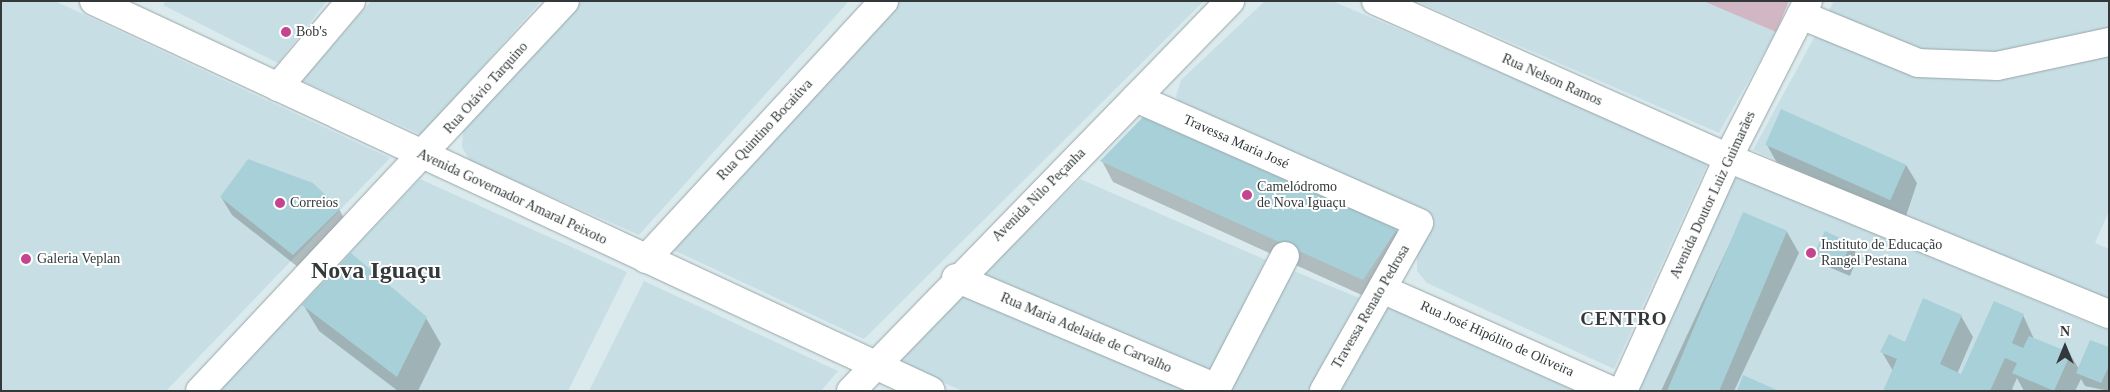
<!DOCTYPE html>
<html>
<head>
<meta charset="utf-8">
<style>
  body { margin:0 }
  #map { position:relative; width:2110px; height:392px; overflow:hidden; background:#dbeaed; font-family:"Times New Roman",serif }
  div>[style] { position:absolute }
  .built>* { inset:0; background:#c7dfe4 }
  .green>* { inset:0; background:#d1b7c3 }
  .shadow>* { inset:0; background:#0003 }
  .building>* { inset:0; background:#a8d0d8; transform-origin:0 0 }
  .roads { filter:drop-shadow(0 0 1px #97a5a8) drop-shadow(0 0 1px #97a5a8) }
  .minor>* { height:28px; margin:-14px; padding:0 14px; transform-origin:14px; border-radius:14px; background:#fff }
  .dots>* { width:14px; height:14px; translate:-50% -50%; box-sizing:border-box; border:2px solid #fff; border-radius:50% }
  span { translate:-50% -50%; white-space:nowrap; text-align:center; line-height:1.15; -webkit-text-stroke:4px #fff; paint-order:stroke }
  .poi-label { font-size:14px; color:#33393a }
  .left { translate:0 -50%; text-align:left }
  .street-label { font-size:14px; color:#33393a }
  .district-label { font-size:19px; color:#33393a; font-weight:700; letter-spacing:1px }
  .town-label { font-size:24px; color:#33393a; font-weight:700 }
  .frame { position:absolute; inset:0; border:2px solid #33393a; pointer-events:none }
  .north { position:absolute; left:2040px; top:322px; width:50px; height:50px; -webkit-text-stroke:4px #fff; paint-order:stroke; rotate:0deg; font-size:14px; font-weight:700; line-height:20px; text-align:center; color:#33393a }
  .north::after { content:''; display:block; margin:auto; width:18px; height:22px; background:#33393a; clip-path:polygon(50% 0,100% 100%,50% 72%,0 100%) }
</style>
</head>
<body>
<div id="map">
  <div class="built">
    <i style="clip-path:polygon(1px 1px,55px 1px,390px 158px,166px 391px,1px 391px)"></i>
    <i style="clip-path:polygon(166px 1px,327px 1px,278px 63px,163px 5px)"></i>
    <i style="clip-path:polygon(371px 1px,541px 1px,422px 135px,302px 81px)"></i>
    <i style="clip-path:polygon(582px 1px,849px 1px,639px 235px,470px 161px,462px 147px,463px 131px)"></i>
    <i style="clip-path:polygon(899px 1px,1204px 1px,864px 339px,671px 249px)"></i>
    <i style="clip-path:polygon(1265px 1px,1332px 1px,1709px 160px,1614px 369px,1427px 283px,1417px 271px,1417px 256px,1433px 221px,1182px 109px,1176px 96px,1181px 80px)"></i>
    <i style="clip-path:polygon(1416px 1px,1703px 1px,1776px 32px,1719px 133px)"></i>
    <i style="clip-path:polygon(1834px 1px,2109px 1px,2109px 211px,2095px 243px,2109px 249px,2109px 306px,1753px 150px)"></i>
    <i style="clip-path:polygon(1736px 176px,2109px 331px,2109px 391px,1636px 391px)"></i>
    <i style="clip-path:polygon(420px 179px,627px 272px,568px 391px,217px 391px)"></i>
    <i style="clip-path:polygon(1080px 179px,1266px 260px,1210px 371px,982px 275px)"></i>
    <i style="clip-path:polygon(1294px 271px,1359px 298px,1308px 391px,1227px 391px)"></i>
    <i style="clip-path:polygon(644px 281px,838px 371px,821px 391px,589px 391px)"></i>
    <i style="clip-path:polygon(961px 295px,1194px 391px,963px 391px,898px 363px)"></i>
    <i style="clip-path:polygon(1386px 305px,1575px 391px,1338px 391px)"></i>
  </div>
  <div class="green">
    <i style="clip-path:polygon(1703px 1px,1789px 1px,1776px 32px)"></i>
  </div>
  <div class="shadow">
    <i style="clip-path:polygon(1767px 145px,1906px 165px,1917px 183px,1905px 219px,1777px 163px)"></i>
    <i style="clip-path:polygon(1102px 161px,1396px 230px,1408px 250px,1375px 301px,1113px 182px)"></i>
    <i style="clip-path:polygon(221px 197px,339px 209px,349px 227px,303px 271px,232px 215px)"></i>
    <i style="clip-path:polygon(1744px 213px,1787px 232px,1799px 253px,1734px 391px,1661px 391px)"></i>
    <i style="clip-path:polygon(1850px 244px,1858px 256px,1850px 276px,1824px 265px,1817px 252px)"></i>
    <i style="clip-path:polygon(304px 306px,426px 318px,441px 344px,418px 391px,398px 391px,319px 331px)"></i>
    <i style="clip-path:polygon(2023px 315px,2034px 339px,2070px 354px,2079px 369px,2109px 349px,2109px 391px,2085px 386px,2081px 379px,2075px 391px,2024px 391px,2017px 378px,2012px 389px,2015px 391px,1885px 391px,1893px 371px,1882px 352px,1961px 316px,1973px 337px,1957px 374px,1961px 376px)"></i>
  </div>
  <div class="building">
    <i style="left:1781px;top:109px;width:137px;height:39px;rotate:24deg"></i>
    <i style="clip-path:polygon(1143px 117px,1397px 229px,1363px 280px,1100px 161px)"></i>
    <i style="clip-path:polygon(248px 159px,313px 183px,340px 209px,293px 255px,220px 197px)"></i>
    <i style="left:1743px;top:212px;width:48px;height:197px;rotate:23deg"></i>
    <i style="left:1825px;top:231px;width:29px;height:23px;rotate:25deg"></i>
    <i style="clip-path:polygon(351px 253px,427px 317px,397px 377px,302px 305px)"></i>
    <i style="clip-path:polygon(1923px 298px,1962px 315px,1940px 364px,1961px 374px,1994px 301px,2024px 314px,2012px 343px,2023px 348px,2029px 336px,2071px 353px,2054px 391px,2012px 373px,2017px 363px,2005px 358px,1990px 391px,1883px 391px,1897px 359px,1880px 352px,1889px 334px,1905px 342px)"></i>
    <i style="clip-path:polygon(2090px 340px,2109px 347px,2109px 366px,2101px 383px,2076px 373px)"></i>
    <i style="clip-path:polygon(1743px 375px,1779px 391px,1737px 391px)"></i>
  </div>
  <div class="roads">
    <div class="minor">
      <i style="left:94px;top:1px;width:923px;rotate:24.98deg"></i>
      <i style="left:1376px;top:1px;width:385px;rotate:24deg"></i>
      <i style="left:1728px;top:158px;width:412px;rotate:22.3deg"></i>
      <i style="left:1801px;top:15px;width:126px;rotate:22.3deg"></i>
      <i style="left:1918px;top:63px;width:79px;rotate:2.2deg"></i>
      <i style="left:1997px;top:66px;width:115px;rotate:-12.1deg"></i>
      <i style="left:278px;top:87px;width:113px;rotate:-49.7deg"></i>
      <i style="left:1136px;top:98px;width:309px;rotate:23.8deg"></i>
      <i style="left:1419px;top:223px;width:193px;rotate:119.5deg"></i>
      <i style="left:646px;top:259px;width:351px;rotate:-47.3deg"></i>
      <i style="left:956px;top:278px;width:282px;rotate:22.9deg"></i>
      <i style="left:1382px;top:289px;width:252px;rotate:23.9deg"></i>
      <i style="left:200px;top:391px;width:534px;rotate:-46.9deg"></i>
      <i style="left:851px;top:391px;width:544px;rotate:-45.82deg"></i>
      <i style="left:1215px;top:391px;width:152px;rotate:-62.6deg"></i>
      <i style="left:1623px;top:391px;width:256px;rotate:-65.7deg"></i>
      <i style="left:1728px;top:158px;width:176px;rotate:-63deg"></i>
    </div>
  </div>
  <div class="dots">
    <i style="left:286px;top:32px;background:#c5448e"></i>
    <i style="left:1247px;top:195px;background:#c5448e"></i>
    <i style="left:280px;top:203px;background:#c5448e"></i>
    <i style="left:1811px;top:253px;background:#c5448e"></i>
    <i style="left:26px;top:259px;background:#c5448e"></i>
  </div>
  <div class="poi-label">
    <span class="left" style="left:296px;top:32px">Bob's</span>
    <span class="left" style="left:1257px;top:195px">Camelódromo<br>de Nova Iguaçu</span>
    <span class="left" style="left:290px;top:203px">Correios</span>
    <span class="left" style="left:1821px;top:253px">Instituto de Educação<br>Rangel Pestana</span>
    <span class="left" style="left:37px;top:259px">Galeria Veplan</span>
  </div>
  <div class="street-label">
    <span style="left:1552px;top:80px;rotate:24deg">Rua Nelson Ramos</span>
    <span style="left:486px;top:88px;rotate:-48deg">Rua Otávio Tarquino</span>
    <span style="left:765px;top:130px;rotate:-47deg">Rua Quintino Bocaiúva</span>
    <span style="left:1236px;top:142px;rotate:24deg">Travessa Maria José</span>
    <span style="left:1039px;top:195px;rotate:-45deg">Avenida Nilo Peçanha</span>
    <span style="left:1713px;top:195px;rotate:-65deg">Avenida Doutor Luiz Guimarães</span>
    <span style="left:512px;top:197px;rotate:25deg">Avenida Governador Amaral Peixoto</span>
    <span style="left:1371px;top:307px;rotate:-60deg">Travessa Renato Pedrosa</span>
    <span style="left:1086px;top:333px;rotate:23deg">Rua Maria Adelaide de Carvalho</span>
    <span style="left:1497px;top:339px;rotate:24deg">Rua José Hipólito de Oliveira</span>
  </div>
  <div class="district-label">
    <span style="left:1624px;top:319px">CENTRO</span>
  </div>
  <div class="town-label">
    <span style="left:376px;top:271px">Nova Iguaçu</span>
  </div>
  <div class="frame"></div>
  <div class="north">N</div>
</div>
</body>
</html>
